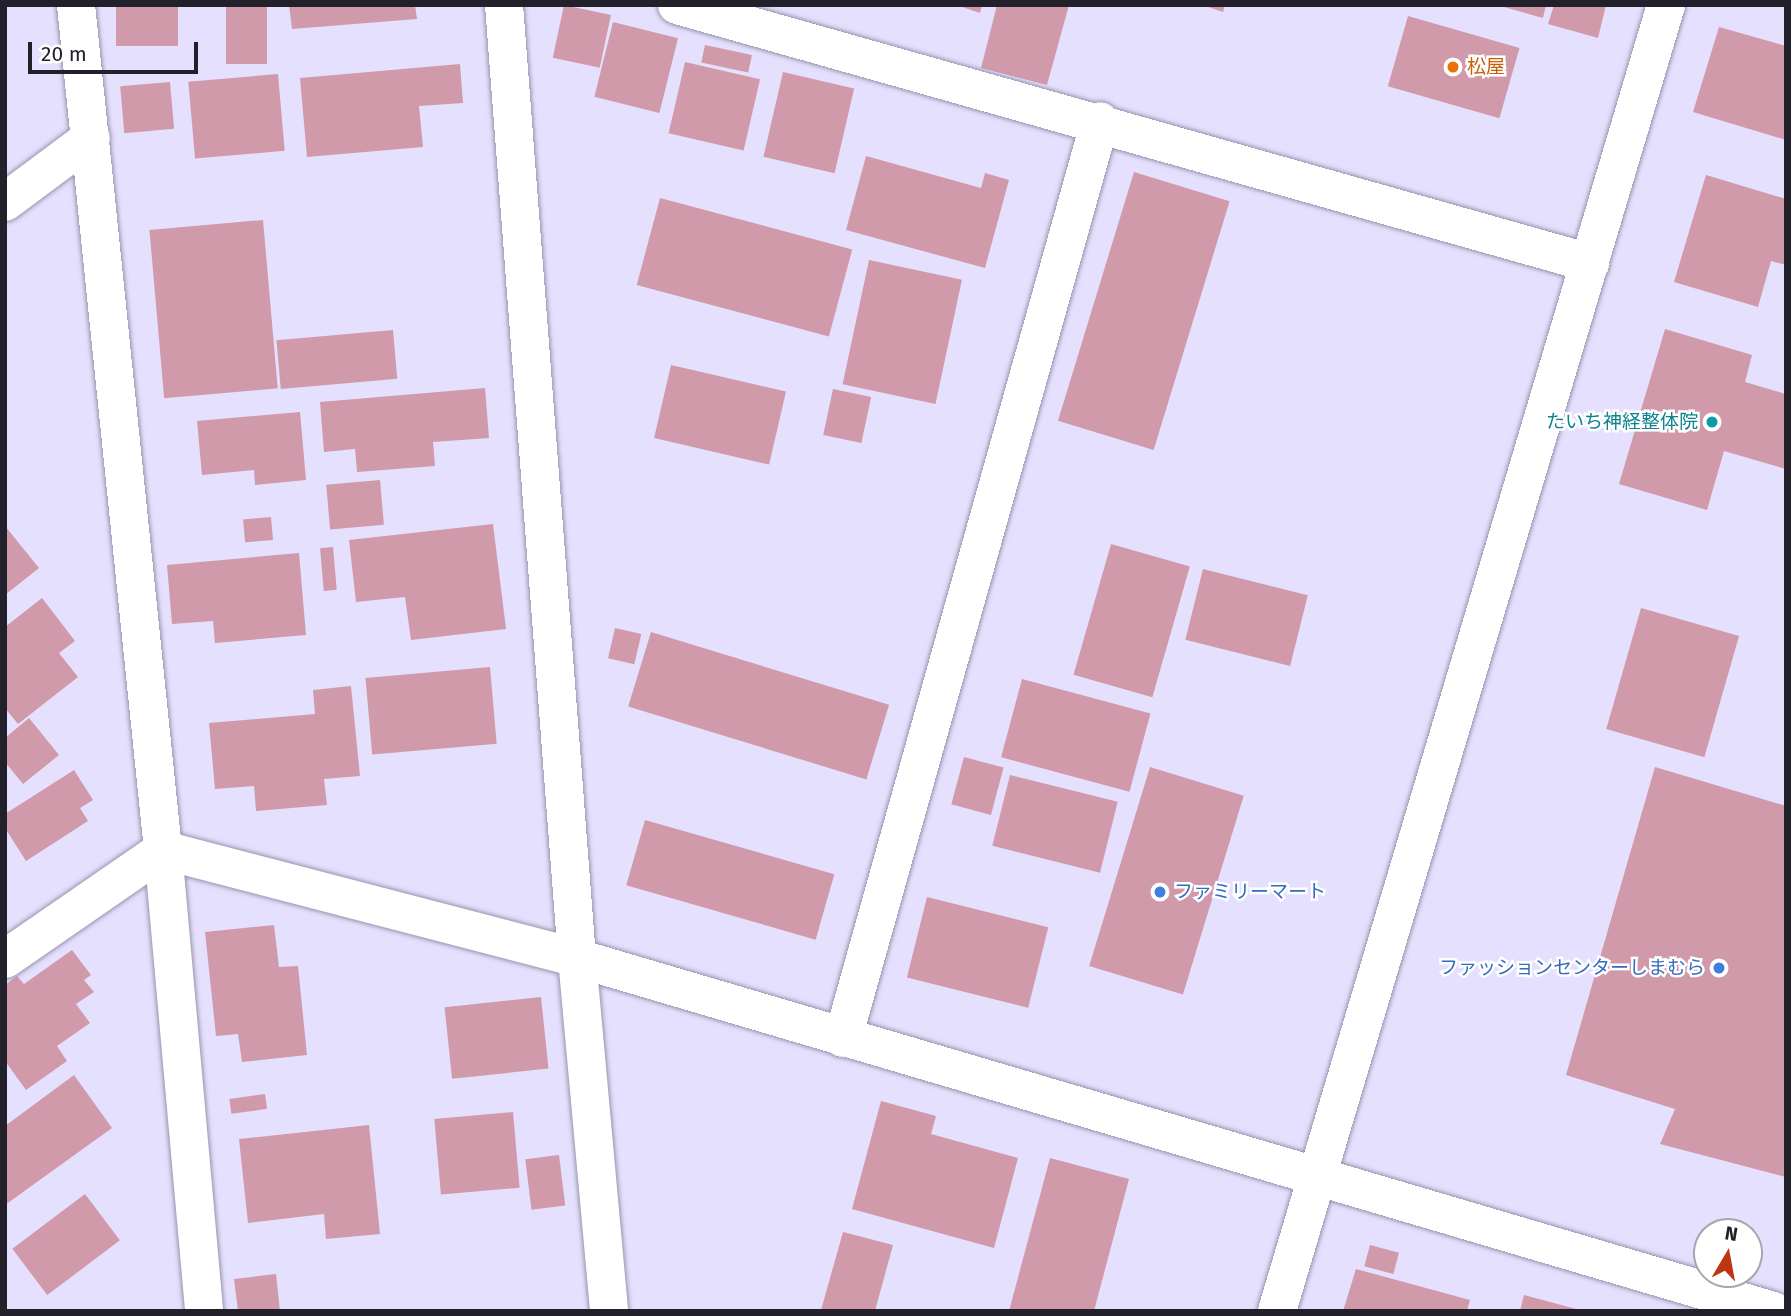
<!DOCTYPE html>
<html>
<head>
<meta charset="utf-8">
<style>
  body { margin:0 }
  #map { position:relative; width:1791px; height:1316px; overflow:hidden; background:#e4e0fd; font-family:"Fira Sans","Noto Sans JP",sans-serif }
  div>[style] { position:absolute }
  .building>* { inset:0; background:#d19aab; transform-origin:0 0 }
  .roads { filter:drop-shadow(0 0 2px #9794ae) drop-shadow(0 0 2px #9794ae) }
  .minor>* { height:38px; margin:-19px; padding:0 19px; transform-origin:19px; border-radius:19px; background:#fff }
  .dots>* { width:19px; height:19px; translate:-50% -50%; box-sizing:border-box; border:4px solid #fff; border-radius:50% }
  span { translate:-50% -50%; white-space:nowrap; text-align:center; line-height:1.15; -webkit-text-stroke:5px #fff; paint-order:stroke }
  .food-label { font-size:19px; color:#c56008 }
  .left { translate:0 -50%; text-align:left }
  .culture-label { font-size:19px; color:#0d838f }
  .right { translate:-100% -50%; text-align:right }
  .shop-label { font-size:19px; color:#366cbe }
  .frame { position:absolute; inset:0; border:7px solid #22212b; pointer-events:none }
  .north { position:absolute; left:1693px; top:1218px; width:70px; height:70px; box-sizing:border-box; background:#fff; border:2px solid #a7a6aa; border-radius:50%; rotate:10deg; font-size:19px; font-weight:700; line-height:28px; text-align:center; color:#22212b }
  .north::after { content:''; display:block; margin:auto; width:24px; height:32px; background:#bf3513; clip-path:polygon(50% 0,100% 100%,50% 72%,0 100%) }
  .scale { position:absolute; left:28px; top:42px; width:170px; height:32px; box-sizing:border-box; border:4px solid #22212b; border-top:0; padding-left:9px; font-size:21px; line-height:24px; white-space:nowrap; color:#22212b; -webkit-text-stroke:5px #fff; paint-order:stroke }
</style>
</head>
<body>
<div id="map">
  <div class="building">
    <i style="left:116px;top:5px;width:62px;height:41px"></i>
    <i style="left:226px;top:5px;width:41px;height:59px"></i>
    <i style="clip-path:polygon(289px 5px,415px 5px,417px 19px,292px 29px)"></i>
    <i style="left:564px;top:5px;width:48px;height:54px;rotate:12deg"></i>
    <i style="clip-path:polygon(956px 5px,982px 5px,980px 13px)"></i>
    <i style="clip-path:polygon(997px 5px,1069px 5px,1047px 85px,981px 68px)"></i>
    <i style="clip-path:polygon(1202px 5px,1225px 5px,1223px 12px)"></i>
    <i style="clip-path:polygon(1497px 5px,1546px 5px,1543px 18px)"></i>
    <i style="clip-path:polygon(1554px 5px,1606px 5px,1598px 38px,1548px 24px)"></i>
    <i style="left:1408px;top:16px;width:116px;height:73px;rotate:16deg"></i>
    <i style="left:613px;top:22px;width:67px;height:77px;rotate:14deg"></i>
    <i style="clip-path:polygon(1719px 27px,1786px 46px,1786px 140px,1693px 112px)"></i>
    <i style="left:705px;top:45px;width:48px;height:18px;rotate:12deg"></i>
    <i style="left:685px;top:62px;width:77px;height:73px;rotate:13deg"></i>
    <i style="clip-path:polygon(460px 64px,463px 103px,419px 106px,423px 147px,307px 157px,300px 78px)"></i>
    <i style="left:783px;top:72px;width:73px;height:87px;rotate:13deg"></i>
    <i style="left:278px;top:74px;width:77px;height:90px;rotate:85deg"></i>
    <i style="left:170px;top:82px;width:47px;height:50px;rotate:85deg"></i>
    <i style="clip-path:polygon(866px 156px,981px 188px,985px 173px,1009px 180px,985px 268px,846px 230px)"></i>
    <i style="left:1134px;top:172px;width:100px;height:260px;rotate:17deg"></i>
    <i style="clip-path:polygon(1706px 175px,1786px 199px,1786px 265px,1771px 261px,1758px 307px,1674px 282px)"></i>
    <i style="left:660px;top:198px;width:199px;height:90px;rotate:15deg"></i>
    <i style="left:263px;top:220px;width:169px;height:114px;rotate:85deg"></i>
    <i style="left:869px;top:260px;width:95px;height:127px;rotate:12deg"></i>
    <i style="clip-path:polygon(1665px 329px,1752px 355px,1745px 382px,1786px 394px,1786px 469px,1724px 451px,1707px 510px,1619px 484px)"></i>
    <i style="left:393px;top:330px;width:49px;height:117px;rotate:85deg"></i>
    <i style="left:671px;top:365px;width:118px;height:75px;rotate:13deg"></i>
    <i style="clip-path:polygon(485px 388px,489px 438px,433px 442px,435px 466px,357px 472px,355px 449px,324px 452px,320px 402px)"></i>
    <i style="left:833px;top:389px;width:39px;height:47px;rotate:12deg"></i>
    <i style="clip-path:polygon(300px 412px,306px 480px,255px 485px,254px 470px,202px 475px,197px 421px)"></i>
    <i style="left:380px;top:480px;width:45px;height:54px;rotate:85deg"></i>
    <i style="left:271px;top:517px;width:23px;height:28px;rotate:85deg"></i>
    <i style="clip-path:polygon(493px 524px,506px 629px,411px 640px,405px 597px,356px 602px,349px 540px)"></i>
    <i style="clip-path:polygon(5px 526px,39px 568px,5px 595px)"></i>
    <i style="left:1111px;top:544px;width:82px;height:136px;rotate:16deg"></i>
    <i style="left:333px;top:547px;width:43px;height:13px;rotate:85deg"></i>
    <i style="clip-path:polygon(299px 553px,306px 635px,215px 643px,213px 621px,172px 624px,167px 565px)"></i>
    <i style="left:1203px;top:569px;width:108px;height:73px;rotate:14deg"></i>
    <i style="clip-path:polygon(42px 598px,75px 641px,59px 653px,78px 677px,18px 724px,5px 708px,5px 627px)"></i>
    <i style="left:1641px;top:608px;width:102px;height:126px;rotate:16deg"></i>
    <i style="left:615px;top:628px;width:27px;height:31px;rotate:13deg"></i>
    <i style="left:651px;top:632px;width:249px;height:78px;rotate:17deg"></i>
    <i style="left:490px;top:667px;width:77px;height:125px;rotate:85deg"></i>
    <i style="left:1022px;top:679px;width:133px;height:81px;rotate:15deg"></i>
    <i style="clip-path:polygon(351px 686px,360px 776px,324px 779px,327px 805px,256px 811px,254px 786px,215px 789px,209px 723px,315px 714px,313px 690px)"></i>
    <i style="clip-path:polygon(29px 718px,59px 755px,23px 784px,5px 762px,5px 738px)"></i>
    <i style="left:964px;top:757px;width:41px;height:49px;rotate:15deg"></i>
    <i style="left:1150px;top:767px;width:98px;height:208px;rotate:17deg"></i>
    <i style="clip-path:polygon(1655px 767px,1786px 806px,1786px 1177px,1660px 1144px,1675px 1109px,1566px 1075px)"></i>
    <i style="clip-path:polygon(74px 770px,93px 800px,80px 808px,88px 821px,26px 861px,5px 828px,5px 814px)"></i>
    <i style="left:1010px;top:775px;width:111px;height:73px;rotate:14deg"></i>
    <i style="left:645px;top:820px;width:197px;height:68px;rotate:16deg"></i>
    <i style="left:927px;top:897px;width:125px;height:83px;rotate:14deg"></i>
    <i style="clip-path:polygon(274px 925px,279px 967px,298px 966px,307px 1055px,242px 1062px,238px 1034px,216px 1036px,205px 932px)"></i>
    <i style="clip-path:polygon(72px 950px,91px 975px,84px 980px,94px 992px,76px 1004px,90px 1023px,57px 1046px,67px 1061px,26px 1090px,5px 1061px,5px 985px,17px 976px,24px 984px)"></i>
    <i style="left:541px;top:997px;width:72px;height:97px;rotate:84deg"></i>
    <i style="clip-path:polygon(74px 1075px,112px 1128px,5px 1205px,5px 1126px)"></i>
    <i style="left:265px;top:1094px;width:15px;height:36px;rotate:82deg"></i>
    <i style="clip-path:polygon(881px 1101px,936px 1116px,931px 1134px,1018px 1158px,994px 1248px,852px 1209px)"></i>
    <i style="left:513px;top:1112px;width:76px;height:79px;rotate:85deg"></i>
    <i style="clip-path:polygon(369px 1125px,380px 1234px,326px 1239px,324px 1214px,248px 1223px,239px 1139px)"></i>
    <i style="left:559px;top:1155px;width:51px;height:34px;rotate:83deg"></i>
    <i style="clip-path:polygon(1050px 1158px,1129px 1179px,1094px 1311px,1009px 1311px)"></i>
    <i style="left:85px;top:1194px;width:58px;height:91px;rotate:53deg"></i>
    <i style="clip-path:polygon(843px 1232px,893px 1245px,875px 1311px,821px 1310px)"></i>
    <i style="left:1370px;top:1245px;width:30px;height:22px;rotate:15deg"></i>
    <i style="clip-path:polygon(1356px 1269px,1470px 1300px,1467px 1311px,1343px 1311px)"></i>
    <i style="clip-path:polygon(276px 1274px,280px 1311px,238px 1311px,234px 1279px)"></i>
    <i style="clip-path:polygon(1524px 1295px,1580px 1310px,1580px 1311px,1520px 1311px)"></i>
  </div>
  <div class="roads">
    <div class="minor">
      <i style="left:76px;top:5px;width:849px;rotate:84.12deg"></i>
      <i style="left:163px;top:850px;width:463px;rotate:84.9deg"></i>
      <i style="left:504px;top:5px;width:956px;rotate:85.62deg"></i>
      <i style="left:577px;top:958px;width:354px;rotate:84.8deg"></i>
      <i style="left:677px;top:5px;width:949px;rotate:15.78deg"></i>
      <i style="left:5px;top:202px;width:107px;rotate:-36.7deg"></i>
      <i style="left:5px;top:959px;width:192px;rotate:-34.6deg"></i>
      <i style="left:163px;top:850px;width:428px;rotate:14.6deg"></i>
      <i style="left:577px;top:958px;width:1247px;rotate:16.44deg"></i>
      <i style="left:843px;top:1038px;width:952px;rotate:-74.34deg"></i>
      <i style="left:1277px;top:1311px;width:1363px;rotate:-73.41deg"></i>
    </div>
  </div>
  <div class="dots">
    <i style="left:1453px;top:67px;background:#e8710a"></i>
    <i style="left:1712px;top:422px;background:#0f9aa8"></i>
    <i style="left:1160px;top:892px;background:#3f7fe0"></i>
    <i style="left:1719px;top:968px;background:#3f7fe0"></i>
  </div>
  <div class="food-label">
    <span class="left" style="left:1467px;top:67px">松屋</span>
  </div>
  <div class="culture-label">
    <span class="right" style="left:1698px;top:422px">たいち神経整体院</span>
  </div>
  <div class="shop-label">
    <span class="left" style="left:1174px;top:892px">ファミリーマート</span>
    <span class="right" style="left:1705px;top:968px">ファッションセンターしまむら</span>
  </div>
  <div class="frame"></div>
  <div class="north">N</div>
  <div class="scale">20 m</div>
</div>
</body>
</html>
